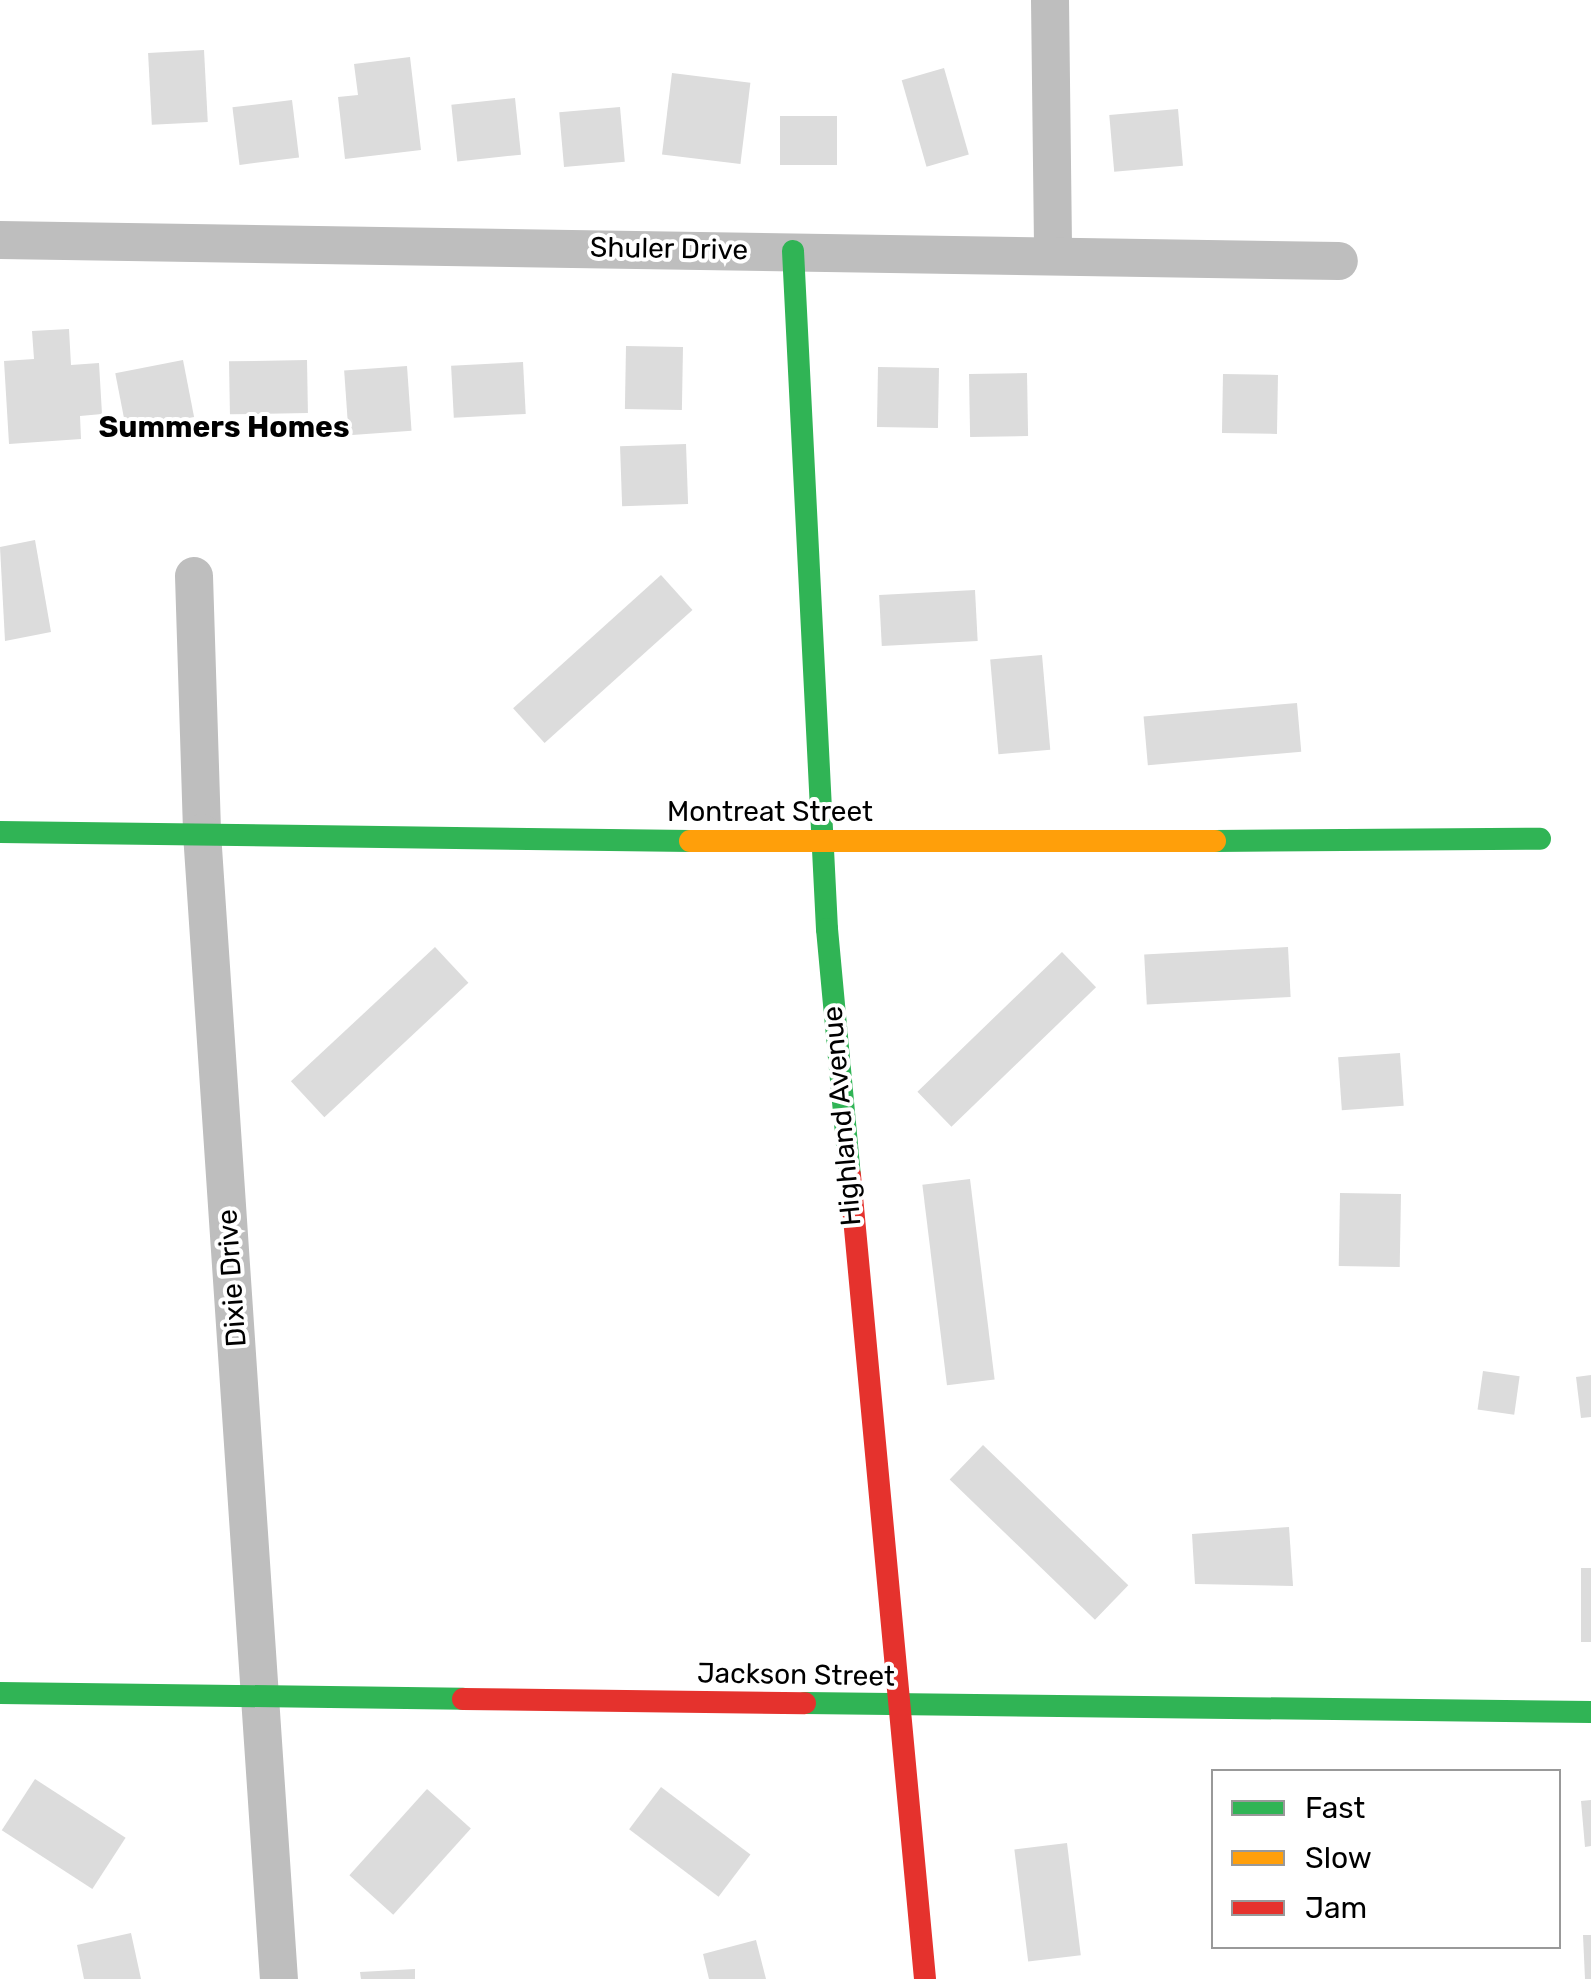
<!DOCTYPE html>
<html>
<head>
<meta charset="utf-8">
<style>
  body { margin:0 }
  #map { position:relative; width:1591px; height:1979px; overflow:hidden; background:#fff; font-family:Rubik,sans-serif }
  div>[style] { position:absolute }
  .building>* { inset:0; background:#dcdcdc; transform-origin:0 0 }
  .street>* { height:38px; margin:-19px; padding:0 19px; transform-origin:19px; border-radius:19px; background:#bebebe }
  .fast>* { height:22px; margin:-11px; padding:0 11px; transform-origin:11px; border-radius:11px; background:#30b455 }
  .slow>* { height:22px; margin:-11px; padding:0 11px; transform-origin:11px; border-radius:11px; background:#ff9f0a }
  .jam>* { height:22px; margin:-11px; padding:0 11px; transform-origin:11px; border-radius:11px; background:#e5322d }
  span { translate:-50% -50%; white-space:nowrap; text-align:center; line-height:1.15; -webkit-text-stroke:8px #fff; paint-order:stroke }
  .street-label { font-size:28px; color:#000 }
  .neighbourhood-label { font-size:30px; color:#000; font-weight:700 }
  .legend { position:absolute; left:1211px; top:1769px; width:350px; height:180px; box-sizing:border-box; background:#fff; border:2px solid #999; margin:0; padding:12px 18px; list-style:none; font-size:30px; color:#000 }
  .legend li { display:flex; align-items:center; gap:20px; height:50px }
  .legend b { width:50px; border:2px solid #999 }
</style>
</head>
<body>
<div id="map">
  <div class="building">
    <i style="left:204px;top:50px;width:72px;height:56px;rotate:87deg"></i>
    <i style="clip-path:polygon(410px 57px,421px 150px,345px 159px,338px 97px,358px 95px,354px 64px)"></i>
    <i style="left:944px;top:68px;width:90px;height:44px;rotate:74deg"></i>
    <i style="left:672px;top:73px;width:79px;height:82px;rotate:7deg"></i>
    <i style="left:515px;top:98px;width:57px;height:64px;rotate:84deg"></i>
    <i style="left:292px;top:100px;width:58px;height:60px;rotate:83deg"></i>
    <i style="left:620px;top:107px;width:55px;height:61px;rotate:85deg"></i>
    <i style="left:1178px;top:109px;width:57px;height:69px;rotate:85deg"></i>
    <i style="left:837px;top:116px;width:49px;height:57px;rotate:90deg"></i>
    <i style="clip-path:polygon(69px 329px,71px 365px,99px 363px,102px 414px,80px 416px,81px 439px,9px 444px,4px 361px,34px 359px,32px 331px)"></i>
    <i style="left:626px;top:346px;width:57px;height:63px;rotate:1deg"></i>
    <i style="left:183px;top:360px;width:58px;height:69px;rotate:79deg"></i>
    <i style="left:307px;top:360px;width:53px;height:78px;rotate:89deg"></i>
    <i style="left:523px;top:362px;width:52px;height:72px;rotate:87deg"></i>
    <i style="left:407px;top:366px;width:65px;height:63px;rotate:86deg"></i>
    <i style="left:878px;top:367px;width:61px;height:60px;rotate:1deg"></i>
    <i style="left:1027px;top:373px;width:63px;height:58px;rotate:89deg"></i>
    <i style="left:1223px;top:374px;width:55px;height:59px;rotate:1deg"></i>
    <i style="left:686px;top:444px;width:60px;height:66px;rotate:88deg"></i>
    <i style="clip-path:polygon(35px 540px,51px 632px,5px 641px,0 547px)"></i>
    <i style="left:661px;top:575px;width:47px;height:199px;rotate:48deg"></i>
    <i style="left:975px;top:590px;width:51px;height:96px;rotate:87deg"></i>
    <i style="left:1042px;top:655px;width:95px;height:52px;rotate:85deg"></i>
    <i style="left:1297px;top:703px;width:49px;height:154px;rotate:85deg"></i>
    <i style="left:435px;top:947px;width:49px;height:197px;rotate:47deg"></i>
    <i style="left:1288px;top:947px;width:50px;height:144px;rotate:87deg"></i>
    <i style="left:1062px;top:952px;width:49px;height:201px;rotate:46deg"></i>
    <i style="left:1400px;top:1053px;width:53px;height:62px;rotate:86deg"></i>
    <i style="left:970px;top:1179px;width:202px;height:48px;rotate:83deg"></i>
    <i style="left:1340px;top:1193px;width:61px;height:73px;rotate:1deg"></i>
    <i style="left:1483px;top:1371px;width:37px;height:39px;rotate:8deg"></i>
    <i style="clip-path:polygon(1591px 1375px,1591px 1417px,1581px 1418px,1576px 1377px)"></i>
    <i style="left:983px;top:1445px;width:202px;height:48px;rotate:44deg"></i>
    <i style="clip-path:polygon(1289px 1527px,1293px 1586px,1195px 1584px,1192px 1534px)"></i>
    <i style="left:1581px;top:1568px;width:10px;height:74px"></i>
    <i style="left:35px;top:1779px;width:108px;height:61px;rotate:33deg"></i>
    <i style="left:661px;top:1787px;width:112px;height:53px;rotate:37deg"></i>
    <i style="left:427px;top:1789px;width:59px;height:116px;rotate:42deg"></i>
    <i style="clip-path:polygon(1591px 1800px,1591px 1846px,1585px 1847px,1581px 1801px)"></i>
    <i style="left:1067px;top:1843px;width:113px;height:53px;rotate:83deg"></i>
    <i style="clip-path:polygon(131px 1933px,141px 1979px,84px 1979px,77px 1945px)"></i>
    <i style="clip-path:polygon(1583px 1935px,1591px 1935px,1591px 1979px,1585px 1979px)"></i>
    <i style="clip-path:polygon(756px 1940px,766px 1979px,709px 1979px,703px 1954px)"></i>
    <i style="clip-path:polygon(415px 1969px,415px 1979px,361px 1979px,360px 1972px)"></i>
  </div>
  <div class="street">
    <i style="left:1050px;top:0;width:255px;rotate:89.3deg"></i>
    <i style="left:0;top:240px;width:1339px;rotate:0.9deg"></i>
    <i style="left:194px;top:576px;width:257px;rotate:88.2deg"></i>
    <i style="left:202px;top:833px;width:1149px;rotate:86.16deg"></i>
  </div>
  <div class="fast">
    <i style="left:793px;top:251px;width:679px;rotate:87.13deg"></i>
    <i style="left:827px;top:929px;width:247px;rotate:84.7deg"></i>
    <i style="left:0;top:832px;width:690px;rotate:0.75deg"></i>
    <i style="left:1215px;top:841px;width:325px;rotate:-0.4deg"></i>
    <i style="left:0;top:1693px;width:463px;rotate:0.7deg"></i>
    <i style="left:805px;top:1703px;width:786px;rotate:0.66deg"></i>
  </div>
  <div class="slow">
    <i style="left:690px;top:841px;width:525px"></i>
  </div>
  <div class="jam">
    <i style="left:850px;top:1175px;width:807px;rotate:84.67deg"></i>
    <i style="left:463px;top:1699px;width:342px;rotate:0.7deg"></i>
  </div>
  <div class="street-label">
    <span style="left:669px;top:249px;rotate:1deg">Shuler Drive</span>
    <span style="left:770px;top:812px">Montreat Street</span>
    <span style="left:842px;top:1116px;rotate:-95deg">Highland Avenue</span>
    <span style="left:232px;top:1278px;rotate:-94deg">Dixie Drive</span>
    <span style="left:796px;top:1675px;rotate:1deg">Jackson Street</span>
  </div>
  <div class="neighbourhood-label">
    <span style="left:224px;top:427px">Summers Homes</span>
  </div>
  <ul class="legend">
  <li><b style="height:12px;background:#30b455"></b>Fast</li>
  <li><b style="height:12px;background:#ff9f0a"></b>Slow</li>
  <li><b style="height:12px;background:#e5322d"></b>Jam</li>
  </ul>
</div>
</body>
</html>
